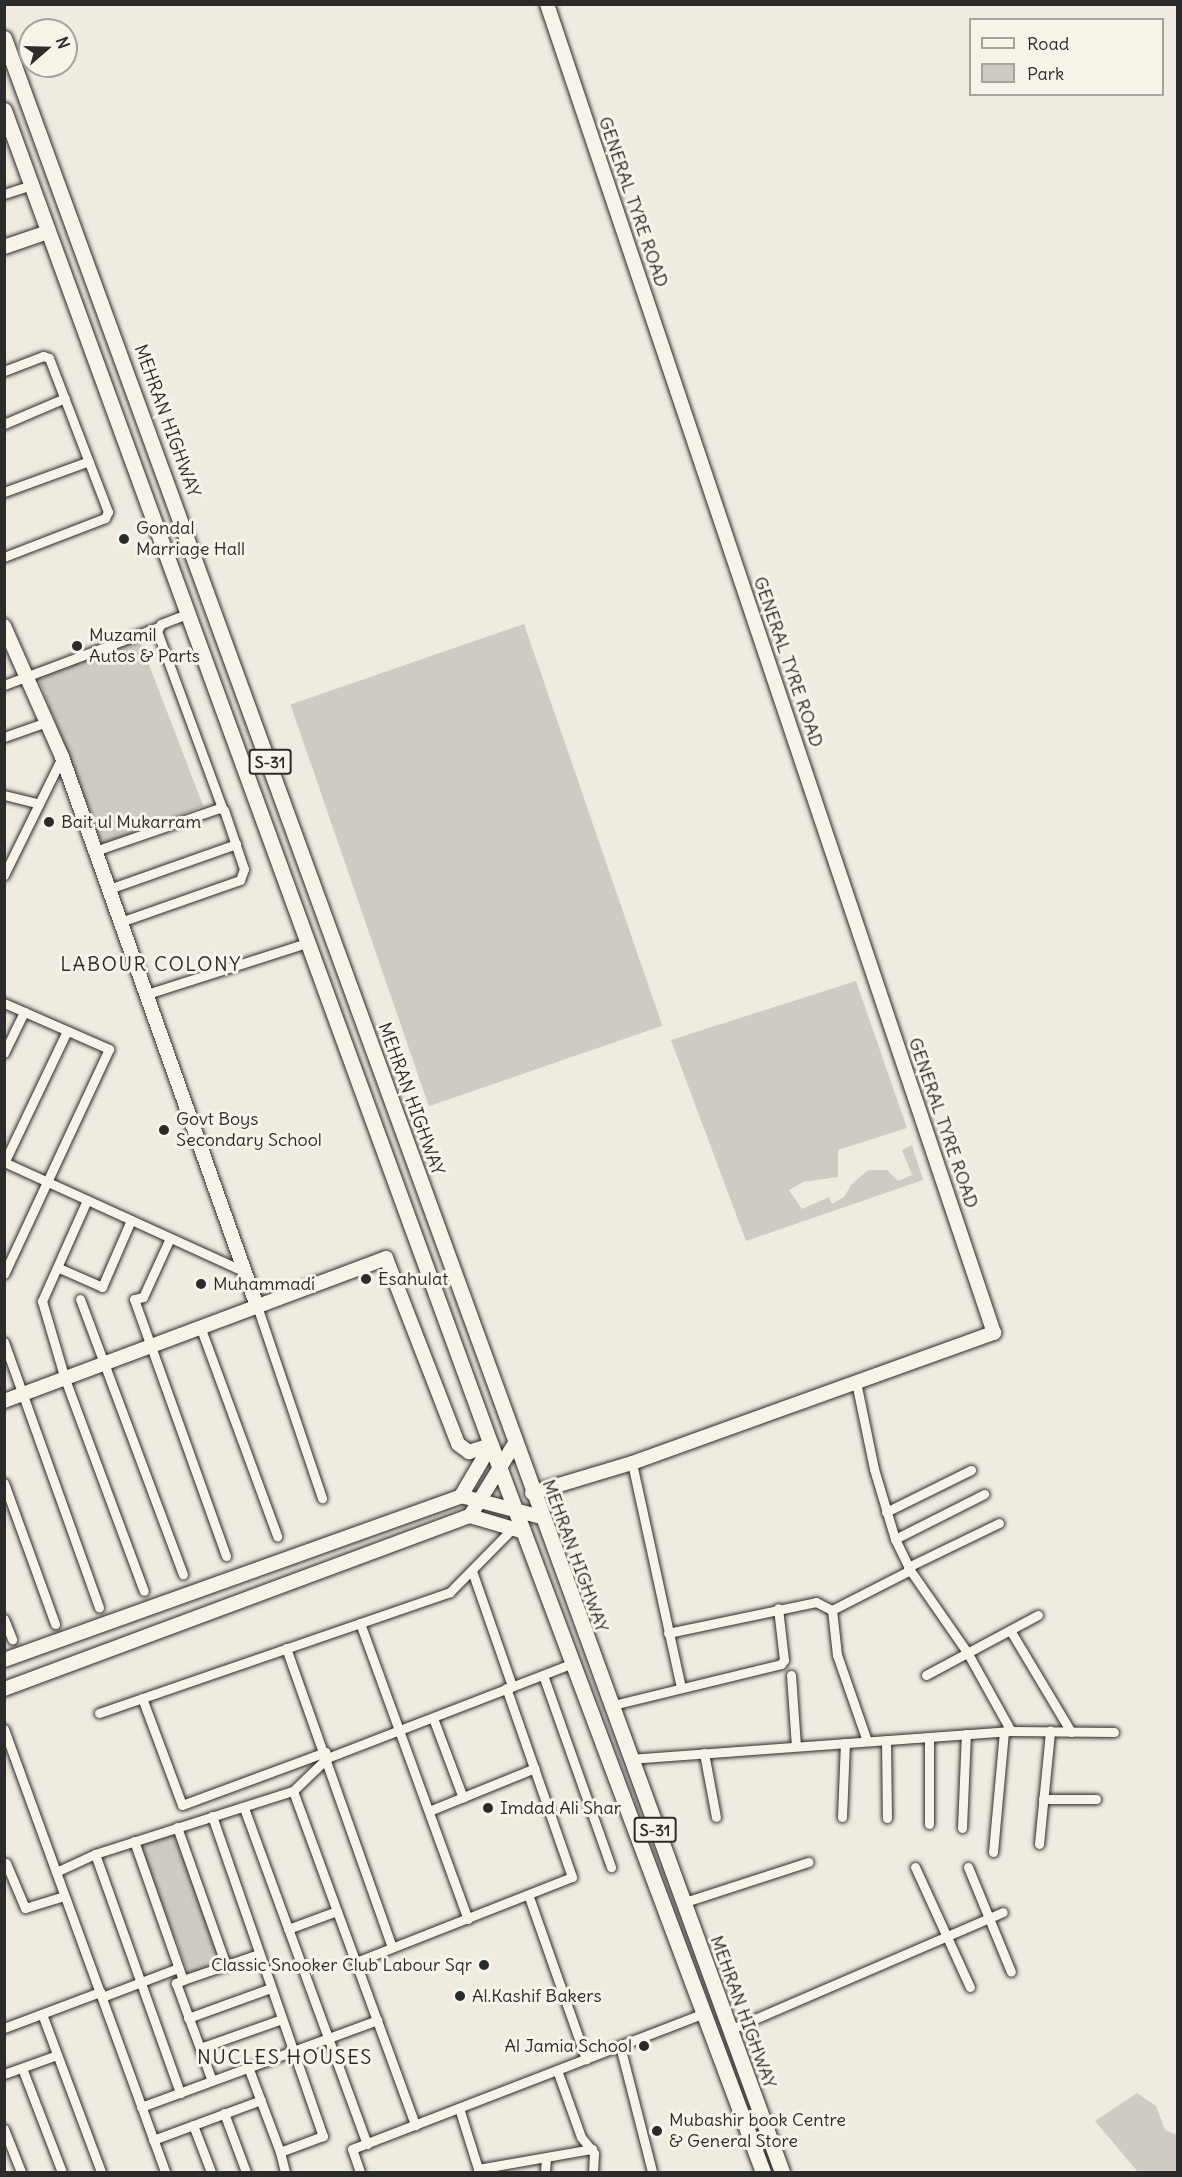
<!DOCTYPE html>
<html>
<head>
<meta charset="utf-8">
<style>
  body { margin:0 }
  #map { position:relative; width:1182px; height:2177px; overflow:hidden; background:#efebe0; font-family:Delius,sans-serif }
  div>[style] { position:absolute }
  .green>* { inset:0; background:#cfcbc2; transform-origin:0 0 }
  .roads { filter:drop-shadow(0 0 2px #2b2b2b) drop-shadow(0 0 2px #2b2b2b) }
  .street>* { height:9px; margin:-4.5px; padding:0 4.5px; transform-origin:4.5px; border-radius:4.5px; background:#f7f3e8 }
  .secondary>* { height:14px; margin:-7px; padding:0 7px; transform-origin:7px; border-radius:7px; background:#f7f3e8 }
  .primary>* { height:15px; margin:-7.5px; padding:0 7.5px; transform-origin:7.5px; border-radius:7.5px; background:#f7f3e8 }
  .dots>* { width:16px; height:16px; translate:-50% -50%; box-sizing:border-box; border:3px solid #f7f3e8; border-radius:50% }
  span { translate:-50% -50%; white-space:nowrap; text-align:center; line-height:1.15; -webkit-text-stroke:6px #f7f3e8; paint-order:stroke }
  .shield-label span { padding:2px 4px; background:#f7f3e8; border:2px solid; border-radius:4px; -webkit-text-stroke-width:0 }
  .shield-label { font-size:16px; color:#2b2b2b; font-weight:700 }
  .street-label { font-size:18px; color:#2b2b2b }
  .poi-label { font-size:18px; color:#2b2b2b }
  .left { translate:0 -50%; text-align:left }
  .right { translate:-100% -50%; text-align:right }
  .neighbourhood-label { font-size:20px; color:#2b2b2b; letter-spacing:1.5px }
  .frame { position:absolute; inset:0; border:6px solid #2b2b2b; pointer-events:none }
  .legend { position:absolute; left:969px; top:18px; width:195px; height:78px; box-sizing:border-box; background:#f7f3e8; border:2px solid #a5a39c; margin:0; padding:8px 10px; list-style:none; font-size:18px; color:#2b2b2b }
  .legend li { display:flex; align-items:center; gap:12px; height:30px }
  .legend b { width:30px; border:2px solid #a5a39c }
  .north { position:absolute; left:18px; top:18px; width:60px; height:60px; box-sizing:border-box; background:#f7f3e8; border:2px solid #a5a39c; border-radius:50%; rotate:70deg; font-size:16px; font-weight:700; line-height:24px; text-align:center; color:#2b2b2b }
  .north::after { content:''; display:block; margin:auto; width:21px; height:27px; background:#2b2b2b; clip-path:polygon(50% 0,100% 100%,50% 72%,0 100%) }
</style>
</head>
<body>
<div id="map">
  <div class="green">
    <i style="left:524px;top:624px;width:425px;height:247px;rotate:71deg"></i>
    <i style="left:138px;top:636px;width:182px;height:108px;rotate:69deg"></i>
    <i style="clip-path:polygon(856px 981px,907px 1128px,838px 1150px,838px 1177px,803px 1182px,789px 1190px,802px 1209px,829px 1197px,832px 1204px,844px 1197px,851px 1185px,868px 1170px,887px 1170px,898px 1181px,912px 1175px,902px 1150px,912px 1145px,923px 1180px,746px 1241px,671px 1040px)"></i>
    <i style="left:173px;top:1832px;width:140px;height:36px;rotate:69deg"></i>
    <i style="clip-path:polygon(1137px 2093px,1156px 2106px,1165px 2130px,1177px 2135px,1177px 2172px,1138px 2172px,1095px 2121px)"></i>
  </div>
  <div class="roads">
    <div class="street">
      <i style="left:4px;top:194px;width:29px;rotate:-18deg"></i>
      <i style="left:4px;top:371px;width:42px;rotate:-21deg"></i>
      <i style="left:43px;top:356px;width:6px;rotate:18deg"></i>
      <i style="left:49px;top:358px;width:165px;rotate:69deg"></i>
      <i style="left:108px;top:512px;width:7px;rotate:117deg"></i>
      <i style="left:105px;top:518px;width:108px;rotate:158.9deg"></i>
      <i style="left:4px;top:424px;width:66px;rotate:-23.1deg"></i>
      <i style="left:4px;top:492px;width:90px;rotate:-20deg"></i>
      <i style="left:187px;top:614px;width:28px;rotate:159deg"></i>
      <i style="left:161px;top:624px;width:8px;rotate:120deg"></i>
      <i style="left:157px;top:631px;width:189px;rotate:69.8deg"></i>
      <i style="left:4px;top:685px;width:165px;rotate:-20.6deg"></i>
      <i style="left:4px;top:737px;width:46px;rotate:-19.2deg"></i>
      <i style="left:4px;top:795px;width:36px;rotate:14deg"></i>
      <i style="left:95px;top:851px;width:131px;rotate:-19.1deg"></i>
      <i style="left:219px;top:808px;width:5px;rotate:22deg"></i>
      <i style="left:224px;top:810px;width:62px;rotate:71.3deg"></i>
      <i style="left:244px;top:869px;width:12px;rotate:110deg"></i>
      <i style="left:240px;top:880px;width:126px;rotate:160.6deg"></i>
      <i style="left:4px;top:875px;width:131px;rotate:-63.8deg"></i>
      <i style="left:109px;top:889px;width:135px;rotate:-19.5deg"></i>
      <i style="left:147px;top:994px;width:168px;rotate:-17.7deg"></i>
      <i style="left:4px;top:1003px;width:115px;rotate:23.7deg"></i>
      <i style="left:109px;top:1049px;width:248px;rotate:115deg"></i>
      <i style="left:4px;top:1053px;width:46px;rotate:-64deg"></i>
      <i style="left:4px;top:1162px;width:265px;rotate:24.5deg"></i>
      <i style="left:4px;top:1163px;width:146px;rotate:-64.5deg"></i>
      <i style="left:87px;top:1200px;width:111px;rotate:114deg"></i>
      <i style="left:42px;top:1301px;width:81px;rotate:73.6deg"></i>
      <i style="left:65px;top:1379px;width:226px;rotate:69.6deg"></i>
      <i style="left:170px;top:1238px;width:65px;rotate:114.6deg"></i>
      <i style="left:143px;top:1297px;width:9px;rotate:167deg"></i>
      <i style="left:134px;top:1299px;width:273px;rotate:70.3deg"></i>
      <i style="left:59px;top:1268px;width:47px;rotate:23.8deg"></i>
      <i style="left:102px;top:1287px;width:73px;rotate:-66.6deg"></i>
      <i style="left:80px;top:1299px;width:294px;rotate:69.5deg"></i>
      <i style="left:257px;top:1306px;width:203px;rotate:71.3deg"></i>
      <i style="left:201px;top:1329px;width:221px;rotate:69.8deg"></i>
      <i style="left:4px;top:1342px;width:282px;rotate:70.3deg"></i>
      <i style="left:856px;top:1382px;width:89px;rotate:78.3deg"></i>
      <i style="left:874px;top:1469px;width:73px;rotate:73.3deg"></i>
      <i style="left:895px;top:1539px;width:34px;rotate:64deg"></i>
      <i style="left:910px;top:1570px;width:100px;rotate:55.2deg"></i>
      <i style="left:967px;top:1652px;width:90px;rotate:60.9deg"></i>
      <i style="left:632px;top:1463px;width:230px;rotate:77.7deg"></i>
      <i style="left:4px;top:1483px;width:150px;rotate:70.1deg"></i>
      <i style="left:886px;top:1512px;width:95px;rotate:-26.3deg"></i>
      <i style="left:895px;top:1539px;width:100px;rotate:-26.8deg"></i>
      <i style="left:908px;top:1567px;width:101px;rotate:-25.8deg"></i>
      <i style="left:472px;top:1571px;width:122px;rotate:70.8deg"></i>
      <i style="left:4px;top:1619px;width:22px;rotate:68deg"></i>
      <i style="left:360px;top:1623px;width:315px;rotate:70deg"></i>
      <i style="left:1010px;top:1630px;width:119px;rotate:59.1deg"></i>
      <i style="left:668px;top:1633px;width:151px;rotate:-11.8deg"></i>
      <i style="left:816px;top:1602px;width:18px;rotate:27deg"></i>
      <i style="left:286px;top:1648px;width:317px;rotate:70.5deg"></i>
      <i style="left:543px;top:1675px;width:204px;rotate:70.5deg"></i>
      <i style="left:791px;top:1675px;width:71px;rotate:86deg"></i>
      <i style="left:926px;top:1675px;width:127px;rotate:-28.2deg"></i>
      <i style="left:142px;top:1698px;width:114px;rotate:69.5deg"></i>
      <i style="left:182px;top:1805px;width:153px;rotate:-20.3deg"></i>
      <i style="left:609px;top:1706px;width:177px;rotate:-13.7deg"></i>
      <i style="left:781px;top:1664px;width:5px;rotate:-53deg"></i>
      <i style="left:784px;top:1660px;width:52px;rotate:-96.6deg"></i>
      <i style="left:99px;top:1713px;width:371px;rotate:-19deg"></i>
      <i style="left:450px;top:1592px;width:90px;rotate:-45.5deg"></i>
      <i style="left:433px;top:1718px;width:85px;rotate:69.4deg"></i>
      <i style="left:4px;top:1729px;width:471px;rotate:70deg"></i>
      <i style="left:929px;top:1737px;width:87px;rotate:90deg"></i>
      <i style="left:886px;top:1740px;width:78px;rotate:89.3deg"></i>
      <i style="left:867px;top:1741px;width:91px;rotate:-109.2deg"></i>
      <i style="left:837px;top:1655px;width:45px;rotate:-96.3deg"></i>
      <i style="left:832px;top:1610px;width:88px;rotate:-27.1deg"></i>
      <i style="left:704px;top:1753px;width:65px;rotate:79.4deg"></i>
      <i style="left:629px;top:1759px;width:383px;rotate:-4.2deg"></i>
      <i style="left:1011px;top:1731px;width:103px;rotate:0.6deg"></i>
      <i style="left:293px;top:1791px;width:356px;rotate:69.9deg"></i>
      <i style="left:1043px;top:1799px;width:53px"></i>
      <i style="left:244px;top:1808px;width:358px;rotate:69.9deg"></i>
      <i style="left:429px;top:1811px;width:114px;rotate:-22.1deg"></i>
      <i style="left:212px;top:1816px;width:339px;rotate:70.9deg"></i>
      <i style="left:323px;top:2136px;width:46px;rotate:159.6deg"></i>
      <i style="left:280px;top:2152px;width:91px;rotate:-110.6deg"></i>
      <i style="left:842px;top:1817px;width:74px;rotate:-87.7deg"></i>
      <i style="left:177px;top:1827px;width:146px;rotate:70.5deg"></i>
      <i style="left:962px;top:1828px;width:94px;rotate:-87.6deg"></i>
      <i style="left:134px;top:1841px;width:147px;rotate:70.6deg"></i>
      <i style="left:183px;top:1980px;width:80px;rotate:-18.9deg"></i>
      <i style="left:1039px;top:1844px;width:114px;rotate:-84.4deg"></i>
      <i style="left:993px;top:1852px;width:121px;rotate:-84.8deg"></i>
      <i style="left:95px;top:1854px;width:254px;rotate:70.4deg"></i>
      <i style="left:6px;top:1863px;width:49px;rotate:67.1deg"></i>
      <i style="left:25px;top:1908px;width:41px;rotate:-17.1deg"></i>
      <i style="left:915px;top:1867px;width:132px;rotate:65.4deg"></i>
      <i style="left:968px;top:1867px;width:113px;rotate:67.7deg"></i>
      <i style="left:56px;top:1872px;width:43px;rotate:-24.8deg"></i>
      <i style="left:95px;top:1854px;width:208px;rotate:-17.7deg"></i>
      <i style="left:293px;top:1791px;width:47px;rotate:-44.1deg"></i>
      <i style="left:327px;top:1758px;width:264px;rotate:-21.1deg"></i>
      <i style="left:529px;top:1897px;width:172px;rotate:70.6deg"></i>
      <i style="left:682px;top:1903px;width:133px;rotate:-18deg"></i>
      <i style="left:288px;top:1929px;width:52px;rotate:-20.2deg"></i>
      <i style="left:356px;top:1962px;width:232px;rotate:-21.5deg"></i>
      <i style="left:572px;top:1877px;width:200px;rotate:-109.2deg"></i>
      <i style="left:183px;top:1980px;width:8px;rotate:157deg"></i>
      <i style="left:176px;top:1983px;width:104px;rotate:69.8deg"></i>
      <i style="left:102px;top:1997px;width:81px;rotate:-20.9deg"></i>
      <i style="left:42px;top:2014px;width:169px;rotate:69.5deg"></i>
      <i style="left:188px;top:2018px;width:88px;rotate:-19.9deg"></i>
      <i style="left:4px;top:2028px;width:103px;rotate:-20.6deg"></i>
      <i style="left:729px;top:2030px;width:298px;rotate:-23.3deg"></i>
      <i style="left:620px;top:2046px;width:130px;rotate:75.7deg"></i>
      <i style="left:200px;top:2048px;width:87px;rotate:-19.5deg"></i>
      <i style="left:22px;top:2068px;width:111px;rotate:69deg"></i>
      <i style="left:557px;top:2070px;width:71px;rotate:70.3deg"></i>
      <i style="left:581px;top:2137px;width:21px;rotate:51deg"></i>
      <i style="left:594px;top:2153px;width:19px;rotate:93deg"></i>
      <i style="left:4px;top:2074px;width:56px;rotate:-19.7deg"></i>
      <i style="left:141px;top:2107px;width:252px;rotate:-20.2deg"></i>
      <i style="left:459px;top:2108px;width:67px;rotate:72.6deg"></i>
      <i style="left:224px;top:2113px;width:63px;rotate:69.6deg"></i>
      <i style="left:193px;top:2125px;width:50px;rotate:69deg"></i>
      <i style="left:4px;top:2129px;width:46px;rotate:68.4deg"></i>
      <i style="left:153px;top:2140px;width:115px;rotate:-20.3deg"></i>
      <i style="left:280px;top:2152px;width:21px;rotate:76deg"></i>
      <i style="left:478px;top:2169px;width:116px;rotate:-10deg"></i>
      <i style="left:360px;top:2172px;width:24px;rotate:-109deg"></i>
      <i style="left:352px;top:2149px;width:377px;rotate:-21.1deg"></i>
      <i style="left:545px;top:2172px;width:13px;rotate:-86deg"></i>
    </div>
    <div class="secondary">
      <i style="left:4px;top:247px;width:46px;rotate:-18.8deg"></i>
      <i style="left:4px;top:626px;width:143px;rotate:66.1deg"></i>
      <i style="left:62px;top:757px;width:583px;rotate:70.45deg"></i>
      <i style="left:4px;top:1401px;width:408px;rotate:-20.5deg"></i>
      <i style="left:386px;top:1258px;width:199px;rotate:68.8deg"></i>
      <i style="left:458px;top:1444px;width:14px;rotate:36deg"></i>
      <i style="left:469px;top:1452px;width:23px;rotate:-18deg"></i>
      <i style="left:532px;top:1493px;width:104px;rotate:-16.7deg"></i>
      <i style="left:632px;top:1463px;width:385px;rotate:-19.8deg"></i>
      <i style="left:994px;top:1333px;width:1402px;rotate:-108.59deg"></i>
      <i style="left:461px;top:1496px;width:59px;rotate:-59.5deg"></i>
      <i style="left:470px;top:1516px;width:56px;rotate:16.5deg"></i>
      <i style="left:4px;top:1660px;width:486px;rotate:-19.7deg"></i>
      <i style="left:461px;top:1496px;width:83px;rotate:14.7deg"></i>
      <i style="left:4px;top:1689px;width:497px;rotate:-20.4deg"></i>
      <i style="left:470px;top:1516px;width:86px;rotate:-58.3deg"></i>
    </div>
    <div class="primary">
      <i style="left:4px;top:38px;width:2271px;rotate:69.97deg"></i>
      <i style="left:4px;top:110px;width:1421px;rotate:69.96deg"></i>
      <i style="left:491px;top:1445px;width:776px;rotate:69.49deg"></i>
    </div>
  </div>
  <div class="dots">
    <i style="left:124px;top:539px;background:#2b2b2b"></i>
    <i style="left:77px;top:646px;background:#2b2b2b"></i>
    <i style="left:49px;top:822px;background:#2b2b2b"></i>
    <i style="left:164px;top:1130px;background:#2b2b2b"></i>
    <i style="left:366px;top:1279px;background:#2b2b2b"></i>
    <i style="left:201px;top:1284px;background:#2b2b2b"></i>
    <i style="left:488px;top:1808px;background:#2b2b2b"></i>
    <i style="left:484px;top:1965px;background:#2b2b2b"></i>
    <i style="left:460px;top:1996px;background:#2b2b2b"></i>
    <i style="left:644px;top:2046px;background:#2b2b2b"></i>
    <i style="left:657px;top:2131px;background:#2b2b2b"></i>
  </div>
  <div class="shield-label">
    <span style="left:270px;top:762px">S-31</span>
    <span style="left:655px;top:1830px">S-31</span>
  </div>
  <div class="street-label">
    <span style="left:633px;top:202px;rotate:71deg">GENERAL TYRE ROAD</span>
    <span style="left:167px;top:421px;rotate:70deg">MEHRAN HIGHWAY</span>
    <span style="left:788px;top:662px;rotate:71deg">GENERAL TYRE ROAD</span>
    <span style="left:411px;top:1099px;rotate:70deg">MEHRAN HIGHWAY</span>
    <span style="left:943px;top:1123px;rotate:71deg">GENERAL TYRE ROAD</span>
    <span style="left:575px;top:1556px;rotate:70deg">MEHRAN HIGHWAY</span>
    <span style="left:743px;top:2012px;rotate:70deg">MEHRAN HIGHWAY</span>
  </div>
  <div class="poi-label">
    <span class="left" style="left:136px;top:539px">Gondal<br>Marriage Hall</span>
    <span class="left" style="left:89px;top:646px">Muzamil<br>Autos &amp; Parts</span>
    <span class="left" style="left:61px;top:822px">Bait ul Mukarram</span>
    <span class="left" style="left:176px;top:1130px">Govt Boys<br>Secondary School</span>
    <span class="left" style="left:378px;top:1279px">Esahulat</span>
    <span class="left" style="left:213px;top:1284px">Muhammadi</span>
    <span class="left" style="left:500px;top:1808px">Imdad Ali Shar</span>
    <span class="right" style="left:472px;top:1965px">Classic Snooker Club Labour Sqr</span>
    <span class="left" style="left:472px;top:1996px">Al.Kashif Bakers</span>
    <span class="right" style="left:632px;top:2046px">Al Jamia School</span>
    <span class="left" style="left:669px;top:2131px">Mubashir book Centre<br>&amp; General Store</span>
  </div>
  <div class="neighbourhood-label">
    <span style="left:151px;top:963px">LABOUR COLONY</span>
    <span style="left:285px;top:2056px">NUCLES HOUSES</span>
  </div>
  <div class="frame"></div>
  <ul class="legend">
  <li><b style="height:8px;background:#f7f3e8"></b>Road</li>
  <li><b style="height:16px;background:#cfcbc2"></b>Park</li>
  </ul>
  <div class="north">N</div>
</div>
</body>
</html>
